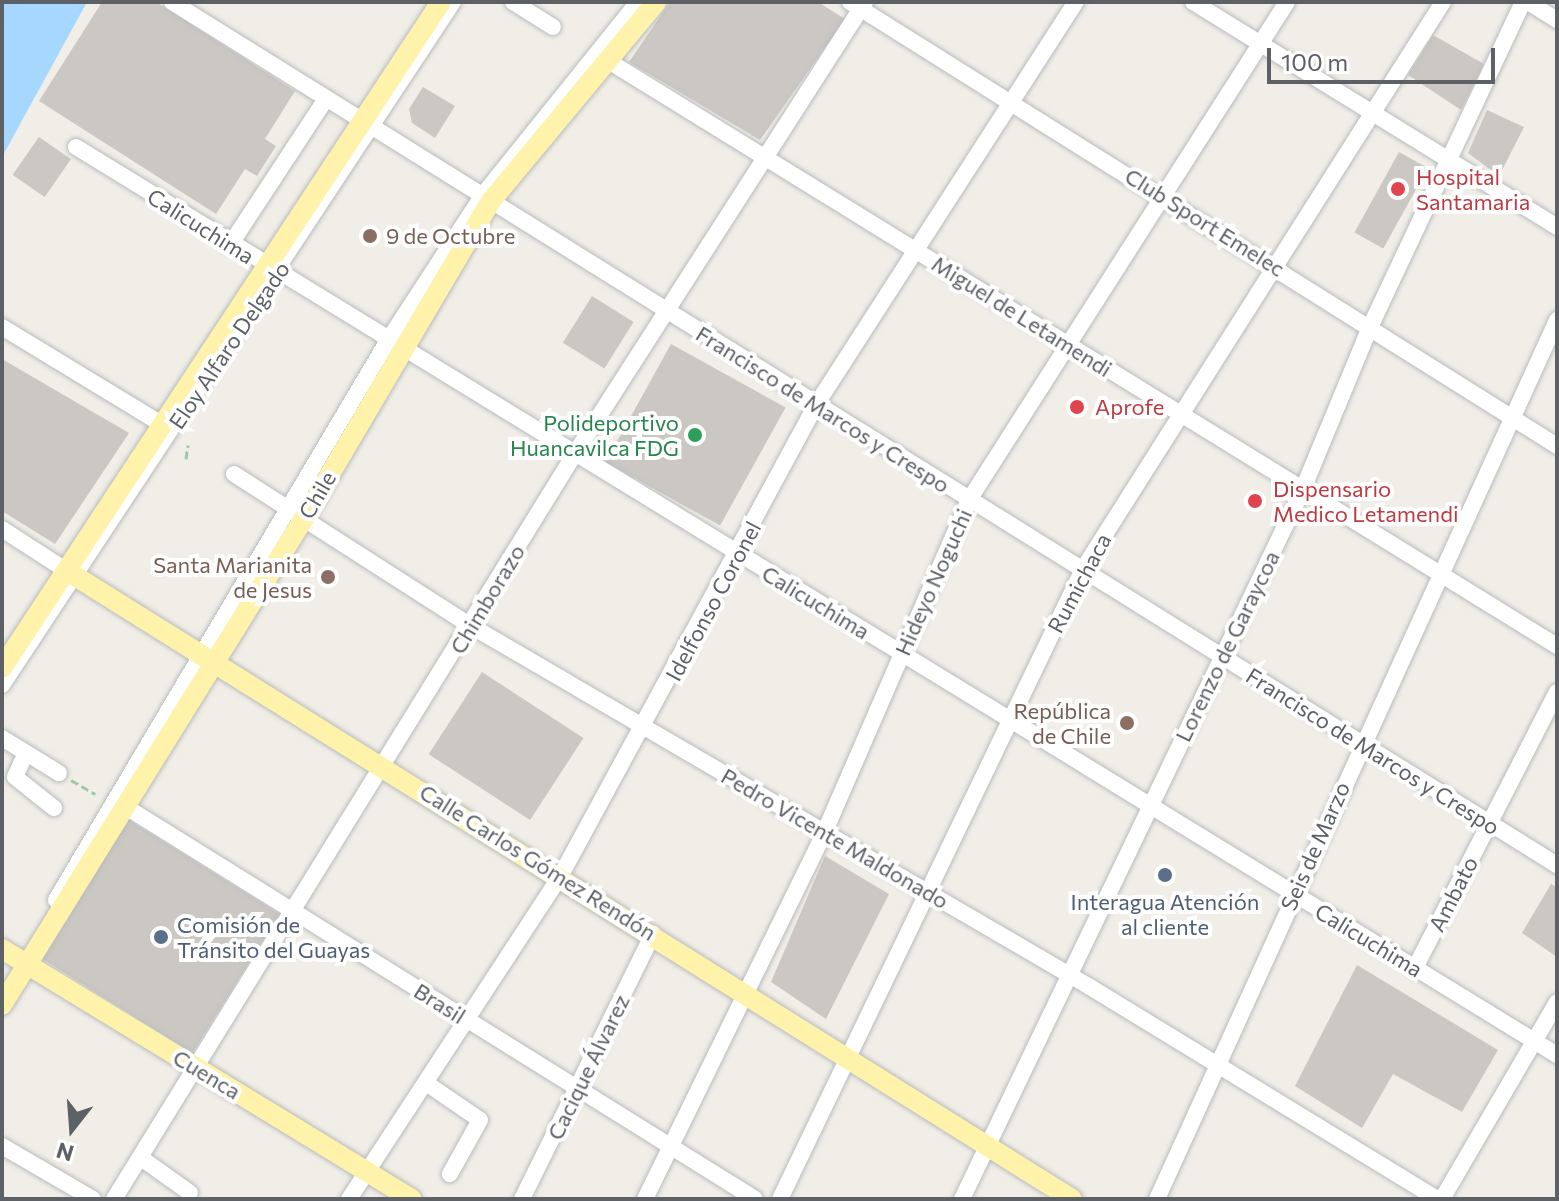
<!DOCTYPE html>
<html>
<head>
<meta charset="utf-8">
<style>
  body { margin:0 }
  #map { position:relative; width:1559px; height:1201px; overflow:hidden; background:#f0eee6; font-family:Commissioner,sans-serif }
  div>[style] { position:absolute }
  .water>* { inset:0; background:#a6d7ff }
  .building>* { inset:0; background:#cbc8c3; transform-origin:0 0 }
  .path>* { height:3px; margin-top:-1.5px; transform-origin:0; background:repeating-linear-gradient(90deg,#9bc9a8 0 8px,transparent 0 12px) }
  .roads { filter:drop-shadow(0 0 2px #b8bbbf) drop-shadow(0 0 2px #b8bbbf) }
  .minor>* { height:16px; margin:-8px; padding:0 8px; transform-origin:8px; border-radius:8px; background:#fff }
  .major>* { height:20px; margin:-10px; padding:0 10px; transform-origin:10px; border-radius:10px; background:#fff3ab }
  .dots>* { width:22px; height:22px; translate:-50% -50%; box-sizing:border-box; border:4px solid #fff; border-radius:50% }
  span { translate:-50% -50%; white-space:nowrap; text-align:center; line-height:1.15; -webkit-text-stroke:8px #fff; paint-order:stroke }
  .health-label { font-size:22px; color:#be3a42 }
  .left { translate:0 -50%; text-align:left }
  .street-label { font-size:22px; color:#5d6166 }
  .education-label { font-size:22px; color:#785e54 }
  .right { translate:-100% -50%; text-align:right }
  .leisure-label { font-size:22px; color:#27864d }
  .service-label { font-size:22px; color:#4e5e75 }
  .frame { position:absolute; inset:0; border:4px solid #5d6166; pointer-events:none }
  .north { position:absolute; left:32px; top:1089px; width:80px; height:80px; -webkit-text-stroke:6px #fff; paint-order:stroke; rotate:197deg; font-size:22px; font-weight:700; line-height:32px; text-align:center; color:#5d6166 }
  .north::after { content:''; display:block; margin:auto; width:28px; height:36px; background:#5d6166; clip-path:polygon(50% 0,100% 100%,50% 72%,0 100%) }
  .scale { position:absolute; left:1267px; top:48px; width:228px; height:36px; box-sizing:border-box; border:4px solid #5d6166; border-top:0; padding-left:10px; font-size:24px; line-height:28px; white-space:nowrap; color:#5d6166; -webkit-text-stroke:6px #fff; paint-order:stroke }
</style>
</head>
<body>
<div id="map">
  <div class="water">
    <i style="clip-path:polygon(2px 2px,87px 2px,2px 157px)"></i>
  </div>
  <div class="building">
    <i style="clip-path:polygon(102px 2px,156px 2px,295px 91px,265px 139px,276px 146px,257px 176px,245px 169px,216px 214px,39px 101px)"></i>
    <i style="clip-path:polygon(670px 2px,818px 2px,845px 19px,760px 140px,629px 62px)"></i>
    <i style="clip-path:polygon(1433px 35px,1484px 64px,1461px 110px,1408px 75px)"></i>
    <i style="clip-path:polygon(423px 87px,455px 106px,435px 138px,412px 123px,409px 109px)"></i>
    <i style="clip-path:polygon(1487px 110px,1524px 127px,1499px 176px,1468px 153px)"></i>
    <i style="left:39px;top:137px;width:39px;height:46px;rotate:35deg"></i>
    <i style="left:1399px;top:152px;width:33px;height:92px;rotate:29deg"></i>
    <i style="left:592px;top:296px;width:49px;height:55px;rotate:32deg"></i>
    <i style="left:671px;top:344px;width:131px;height:135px;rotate:29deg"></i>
    <i style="clip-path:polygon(2px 359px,129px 433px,55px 544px,2px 511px)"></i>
    <i style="left:482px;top:672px;width:121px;height:98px;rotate:33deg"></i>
    <i style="left:126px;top:818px;width:181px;height:164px;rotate:32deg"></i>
    <i style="clip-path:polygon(825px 856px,889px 894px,826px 1019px,771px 982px)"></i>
    <i style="clip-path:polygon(1551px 884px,1557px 887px,1557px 957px,1522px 933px)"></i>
    <i style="clip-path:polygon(1357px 965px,1498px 1050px,1462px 1112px,1393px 1074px,1362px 1128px,1295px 1086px)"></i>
  </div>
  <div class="path">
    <i style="left:186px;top:459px;width:14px;rotate:-82deg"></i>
    <i style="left:71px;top:780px;width:28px;rotate:30deg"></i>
  </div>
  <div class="roads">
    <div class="minor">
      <i style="left:172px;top:2px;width:1632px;rotate:31.93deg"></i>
      <i style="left:513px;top:2px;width:47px;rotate:32deg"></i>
      <i style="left:850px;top:2px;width:835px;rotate:32.13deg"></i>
      <i style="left:1193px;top:2px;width:428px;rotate:31.7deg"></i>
      <i style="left:1528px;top:2px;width:34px;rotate:32deg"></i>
      <i style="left:610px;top:62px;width:1113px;rotate:31.66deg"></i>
      <i style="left:76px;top:147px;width:1737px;rotate:31.51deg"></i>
      <i style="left:230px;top:245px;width:175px;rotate:-56.7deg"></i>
      <i style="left:2px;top:327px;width:188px;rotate:31.3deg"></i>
      <i style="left:234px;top:474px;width:282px;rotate:32.7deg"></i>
      <i style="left:471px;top:626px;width:717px;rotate:30.25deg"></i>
      <i style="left:1090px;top:987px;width:407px;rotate:31.4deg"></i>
      <i style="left:2px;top:529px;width:77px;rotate:32.9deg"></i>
      <i style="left:2px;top:685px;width:818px;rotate:-56.56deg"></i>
      <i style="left:2px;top:738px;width:67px;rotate:31.6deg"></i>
      <i style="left:26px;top:753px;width:26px;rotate:115deg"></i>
      <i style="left:15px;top:777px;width:50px;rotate:38.5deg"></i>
      <i style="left:126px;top:807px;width:741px;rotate:31.93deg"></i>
      <i style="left:56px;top:900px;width:649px;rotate:-59.32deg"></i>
      <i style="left:387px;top:342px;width:174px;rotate:-56.9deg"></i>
      <i style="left:482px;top:196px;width:249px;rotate:-51.2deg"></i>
      <i style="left:1415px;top:968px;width:310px;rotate:-62.8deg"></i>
      <i style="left:426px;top:1083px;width:65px;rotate:34.4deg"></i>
      <i style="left:480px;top:1120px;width:62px;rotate:119.1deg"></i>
      <i style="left:2px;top:1146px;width:105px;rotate:30.2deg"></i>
      <i style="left:141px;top:1158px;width:60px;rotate:35.5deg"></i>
      <i style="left:114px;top:1199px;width:875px;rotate:-58.27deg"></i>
      <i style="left:574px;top:455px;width:538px;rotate:-57.28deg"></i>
      <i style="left:349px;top:1199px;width:387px;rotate:-56.8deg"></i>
      <i style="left:561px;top:875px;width:535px;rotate:-61.52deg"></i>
      <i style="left:816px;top:405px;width:480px;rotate:-57.2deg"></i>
      <i style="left:522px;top:1199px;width:296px;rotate:-63.7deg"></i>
      <i style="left:645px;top:1199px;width:410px;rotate:-63.9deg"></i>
      <i style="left:825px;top:831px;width:361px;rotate:-66.5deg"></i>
      <i style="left:969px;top:500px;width:591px;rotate:-57.44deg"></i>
      <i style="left:780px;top:1199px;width:699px;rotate:-64.31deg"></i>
      <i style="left:1083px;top:569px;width:672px;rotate:-57.59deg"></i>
      <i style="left:962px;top:1199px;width:788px;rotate:-64.35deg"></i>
      <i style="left:1303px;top:489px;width:178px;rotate:-67.5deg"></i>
      <i style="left:1371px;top:325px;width:357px;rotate:-64.8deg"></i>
      <i style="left:1157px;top:1199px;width:966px;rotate:-65.53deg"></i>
      <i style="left:1442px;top:1199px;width:228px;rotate:-59.7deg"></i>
    </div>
    <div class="major">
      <i style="left:67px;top:571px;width:1185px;rotate:32deg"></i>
      <i style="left:2px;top:668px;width:798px;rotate:-56.61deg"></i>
      <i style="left:2px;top:949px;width:480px;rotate:31.4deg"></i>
      <i style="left:2px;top:1005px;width:571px;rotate:-58.18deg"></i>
      <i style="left:303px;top:520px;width:370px;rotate:-59.5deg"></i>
      <i style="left:491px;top:201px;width:259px;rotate:-50.3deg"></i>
    </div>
  </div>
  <div class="dots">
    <i style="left:1398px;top:189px;background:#e0444e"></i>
    <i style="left:370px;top:236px;background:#8d6e63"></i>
    <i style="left:1077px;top:407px;background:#e0444e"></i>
    <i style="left:695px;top:435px;background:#2e9e5b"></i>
    <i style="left:1255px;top:501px;background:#e0444e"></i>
    <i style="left:328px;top:577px;background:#8d6e63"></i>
    <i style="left:1127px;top:723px;background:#8d6e63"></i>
    <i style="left:1165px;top:875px;background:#5c6f8a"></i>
    <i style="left:161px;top:937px;background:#5c6f8a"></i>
  </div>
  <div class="health-label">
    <span class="left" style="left:1416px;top:189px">Hospital<br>Santamaria</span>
    <span class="left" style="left:1095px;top:407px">Aprofe</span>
    <span class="left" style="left:1273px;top:501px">Dispensario<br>Medico Letamendi</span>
  </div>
  <div class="street-label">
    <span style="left:1205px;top:222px;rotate:32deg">Club Sport Emelec</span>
    <span style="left:201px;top:226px;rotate:32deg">Calicuchima</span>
    <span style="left:1022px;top:316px;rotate:32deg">Miguel de Letamendi</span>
    <span style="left:229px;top:345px;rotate:-56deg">Eloy Alfaro Delgado</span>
    <span style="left:823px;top:409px;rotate:32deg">Francisco de Marcos y Crespo</span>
    <span style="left:317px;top:495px;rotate:-60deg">Chile</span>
    <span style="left:933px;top:582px;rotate:-66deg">Hideyo Noguchi</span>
    <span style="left:1079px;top:583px;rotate:-62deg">Rumichaca</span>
    <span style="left:487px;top:599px;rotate:-59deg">Chimborazo</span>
    <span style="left:713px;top:601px;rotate:-62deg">Idelfonso Coronel</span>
    <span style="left:816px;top:602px;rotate:31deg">Calicuchima</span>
    <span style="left:1227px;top:646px;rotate:-64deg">Lorenzo de Garaycoa</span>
    <span style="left:1373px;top:751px;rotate:32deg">Francisco de Marcos y Crespo</span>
    <span style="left:835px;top:838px;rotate:30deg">Pedro Vicente Maldonado</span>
    <span style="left:1315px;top:846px;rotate:-66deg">Seis de Marzo</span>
    <span style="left:538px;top:862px;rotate:32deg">Calle Carlos Gómez Rendón</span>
    <span style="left:1453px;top:894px;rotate:-63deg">Ambato</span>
    <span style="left:1369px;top:940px;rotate:31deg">Calicuchima</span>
    <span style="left:440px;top:1003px;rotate:32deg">Brasil</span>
    <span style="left:588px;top:1067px;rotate:-64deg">Cacique Álvarez</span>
    <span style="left:207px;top:1074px;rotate:31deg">Cuenca</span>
  </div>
  <div class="education-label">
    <span class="left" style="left:386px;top:236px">9 de Octubre</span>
    <span class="right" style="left:312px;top:577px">Santa Marianita<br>de Jesus</span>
    <span class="right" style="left:1111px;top:723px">República<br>de Chile</span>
  </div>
  <div class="leisure-label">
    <span class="right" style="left:679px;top:435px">Polideportivo<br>Huancavilca FDG</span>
  </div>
  <div class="service-label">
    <span style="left:1165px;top:914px">Interagua Atención<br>al cliente</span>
    <span class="left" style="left:177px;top:937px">Comisión de<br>Tránsito del Guayas</span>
  </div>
  <div class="frame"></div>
  <div class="north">N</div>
  <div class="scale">100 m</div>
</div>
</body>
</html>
